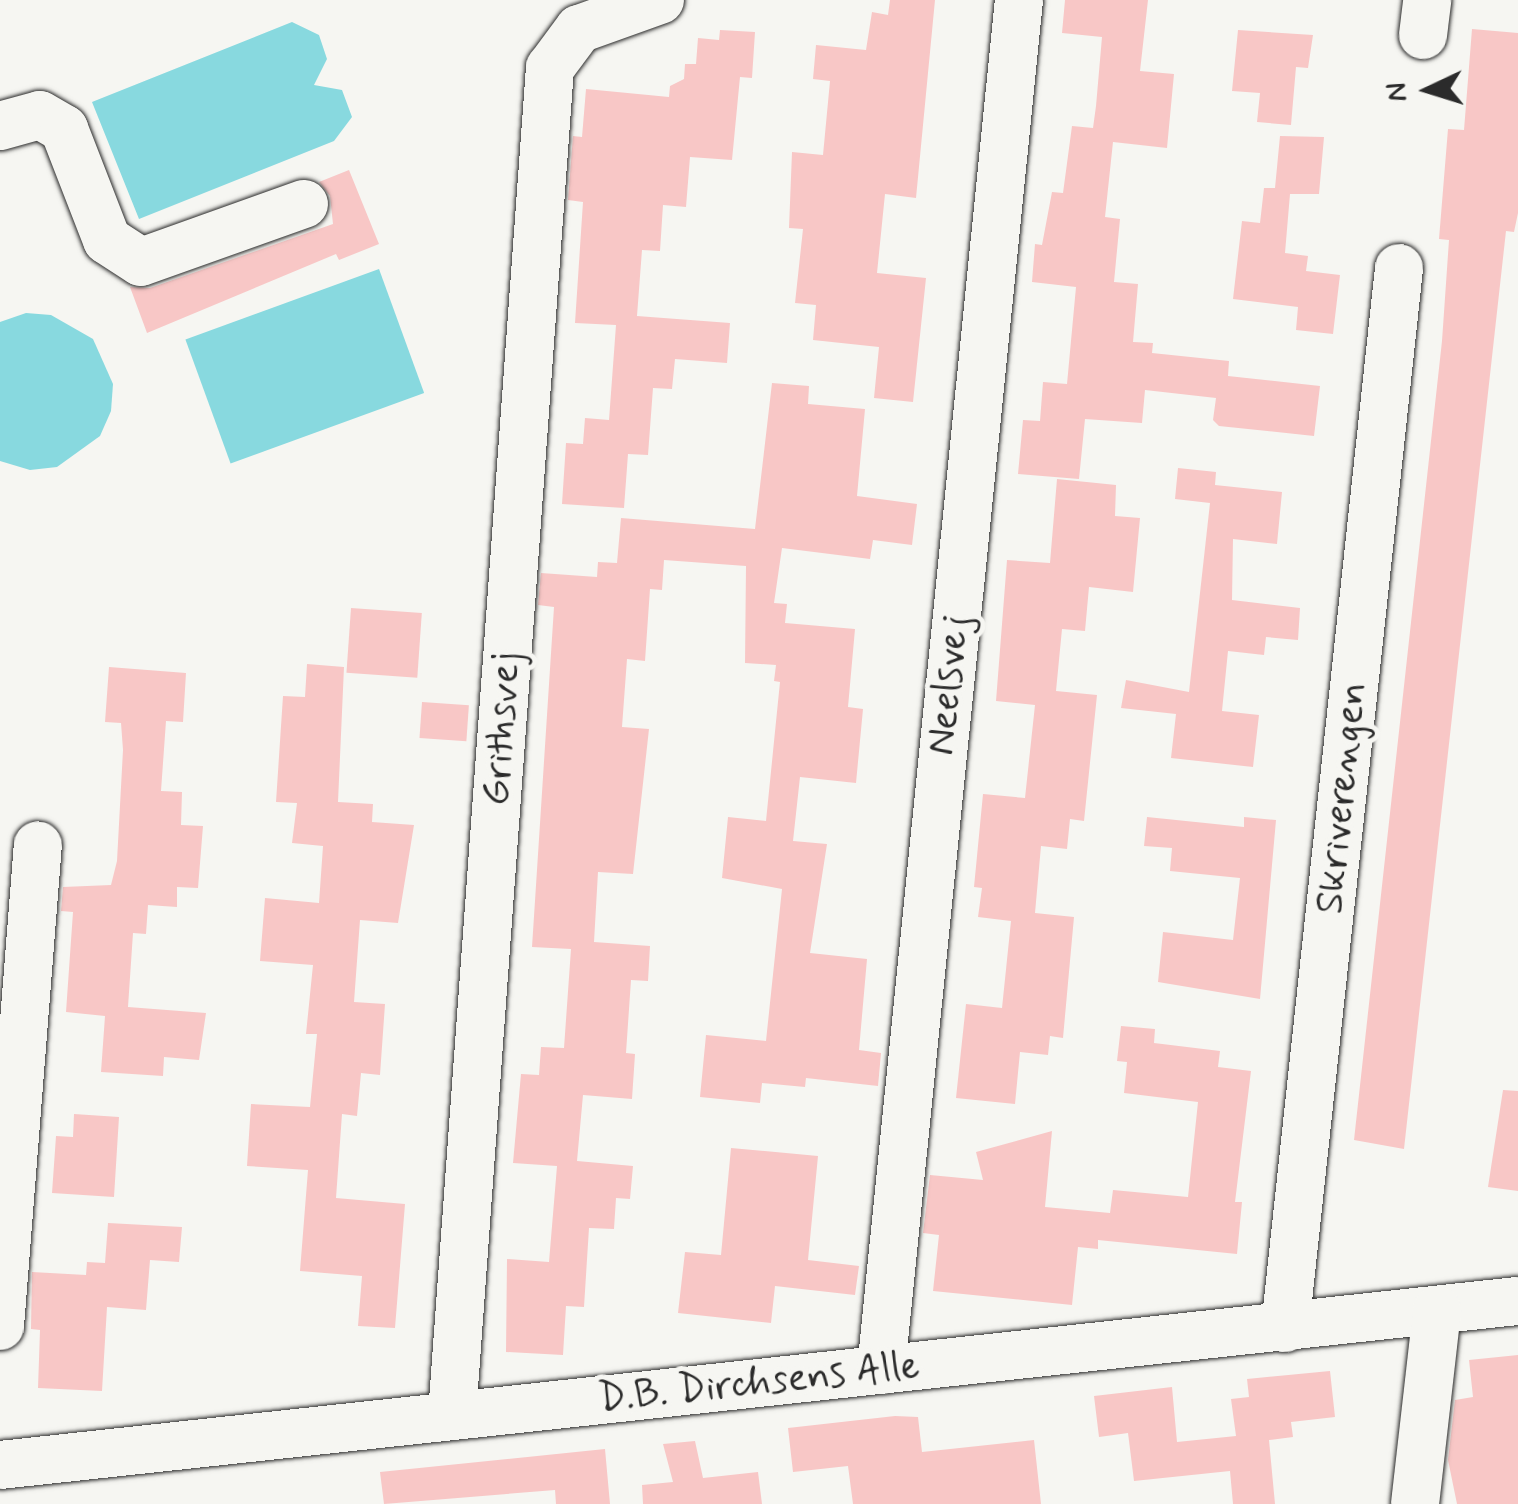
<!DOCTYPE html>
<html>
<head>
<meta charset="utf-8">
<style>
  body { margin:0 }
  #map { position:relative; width:1518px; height:1504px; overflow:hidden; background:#f6f6f2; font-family:Mynerve,sans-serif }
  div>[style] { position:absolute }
  .water>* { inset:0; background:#88d9df; transform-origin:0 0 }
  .building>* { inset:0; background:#f8c7c6; transform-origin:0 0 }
  .roads { filter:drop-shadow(0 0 2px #2b2b2b) drop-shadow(0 0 2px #2b2b2b) }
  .minor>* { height:48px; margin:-24px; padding:0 24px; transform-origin:24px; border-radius:24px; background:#f6f6f2 }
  span { translate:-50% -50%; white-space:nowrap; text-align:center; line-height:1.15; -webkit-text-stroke:10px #f6f6f2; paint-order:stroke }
  .street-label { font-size:40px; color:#2b2b2b }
  .north { position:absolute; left:1378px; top:40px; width:100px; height:100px; -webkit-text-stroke:8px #f6f6f2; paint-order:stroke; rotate:266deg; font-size:28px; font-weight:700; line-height:40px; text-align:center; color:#2b2b2b }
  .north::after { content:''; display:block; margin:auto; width:35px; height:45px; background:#2b2b2b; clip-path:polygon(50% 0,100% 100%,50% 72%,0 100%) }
</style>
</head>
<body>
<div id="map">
  <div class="water">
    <i style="clip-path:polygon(292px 22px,319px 35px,327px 59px,314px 85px,342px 90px,352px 117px,334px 141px,139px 219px,92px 102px)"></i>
    <i style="left:379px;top:269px;width:132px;height:206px;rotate:70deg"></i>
    <i style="clip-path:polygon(26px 313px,51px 315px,93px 339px,113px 384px,111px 411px,100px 436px,57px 467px,30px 470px,0 461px,0 322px)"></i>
  </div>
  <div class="building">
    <i style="clip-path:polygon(890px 0,935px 0,916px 198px,885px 194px,877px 273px,926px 278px,913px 402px,874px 398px,879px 347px,813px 340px,816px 305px,795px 303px,803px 229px,789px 228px,792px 152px,823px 155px,830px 81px,813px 79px,816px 45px,866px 50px,872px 12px,888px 15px)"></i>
    <i style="clip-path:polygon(1065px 0,1148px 0,1140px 71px,1174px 74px,1167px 148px,1113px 142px,1105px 217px,1120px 219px,1114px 282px,1138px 284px,1133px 342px,1153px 343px,1152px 353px,1229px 361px,1228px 376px,1320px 386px,1314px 436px,1219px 426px,1213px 420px,1216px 398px,1145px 390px,1142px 423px,1085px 419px,1079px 479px,1018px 474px,1023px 420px,1040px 421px,1043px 382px,1067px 384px,1076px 287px,1032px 282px,1035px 244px,1042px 245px,1052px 192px,1063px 193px,1072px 126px,1093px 128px,1096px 106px,1102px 37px,1062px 33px)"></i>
    <i style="clip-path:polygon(1472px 29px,1518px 33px,1518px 213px,1514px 232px,1506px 231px,1404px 1149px,1354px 1140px,1442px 341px,1449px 240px,1439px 239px,1448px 129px,1464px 130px)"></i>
    <i style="clip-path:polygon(720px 30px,755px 32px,752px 78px,740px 77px,732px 160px,690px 157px,686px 207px,663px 205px,660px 251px,642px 250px,637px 316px,730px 323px,727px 363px,675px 359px,672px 389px,653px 388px,648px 455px,628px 454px,624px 508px,562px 504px,566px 443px,583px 444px,585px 418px,609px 420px,616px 325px,575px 323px,583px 202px,568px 200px,573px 136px,582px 137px,586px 89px,669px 97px,670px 86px,684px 79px,685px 64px,696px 64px,698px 38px,719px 40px)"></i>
    <i style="clip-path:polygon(1238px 30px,1313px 35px,1308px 68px,1296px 67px,1291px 125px,1257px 122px,1260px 93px,1232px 91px)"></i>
    <i style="clip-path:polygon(1280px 136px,1324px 137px,1319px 194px,1290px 194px,1285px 253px,1308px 256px,1306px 271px,1340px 275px,1333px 334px,1296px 330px,1298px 307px,1233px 299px,1242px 221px,1260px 223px,1264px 188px,1275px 188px)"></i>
    <i style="clip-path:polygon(349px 170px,379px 244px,339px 260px,336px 254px,147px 333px,130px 287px,150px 288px,333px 224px,330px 196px,319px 182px)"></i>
    <i style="clip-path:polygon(772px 383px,809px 386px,808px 404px,865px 409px,857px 496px,917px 504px,912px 545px,873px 540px,870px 559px,782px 548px,774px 603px,787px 604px,785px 623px,855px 629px,848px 707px,863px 709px,856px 783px,800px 777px,793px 841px,827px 844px,810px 953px,867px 959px,859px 1050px,881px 1053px,878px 1086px,806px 1078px,805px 1087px,762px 1083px,760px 1103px,700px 1097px,706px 1035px,766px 1041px,782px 889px,722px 878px,728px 817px,766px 821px,780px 682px,774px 681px,776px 665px,745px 663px,746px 566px,664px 560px,662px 590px,650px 589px,645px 661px,627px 659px,622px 727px,649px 729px,633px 874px,598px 872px,594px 942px,650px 946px,648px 981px,631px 980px,626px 1053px,635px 1054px,632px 1099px,583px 1095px,577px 1161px,633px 1166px,630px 1199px,616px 1198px,614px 1229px,589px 1228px,584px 1307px,566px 1306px,563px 1355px,506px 1352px,507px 1259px,549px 1262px,557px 1166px,513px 1163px,521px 1074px,539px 1075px,541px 1047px,564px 1048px,571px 949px,532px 947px,554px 607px,538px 605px,541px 573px,597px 577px,598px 562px,617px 563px,621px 518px,755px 529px)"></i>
    <i style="clip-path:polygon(1178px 468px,1216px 472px,1215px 485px,1282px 492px,1277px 544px,1233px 539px,1232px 600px,1300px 608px,1298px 640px,1266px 637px,1264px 655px,1228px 651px,1222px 711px,1259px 715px,1253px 767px,1171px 758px,1176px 714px,1121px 708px,1126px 680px,1189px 692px,1210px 503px,1175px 499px)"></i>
    <i style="clip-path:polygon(1057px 479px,1116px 485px,1115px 516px,1140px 518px,1133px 592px,1089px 587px,1085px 631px,1062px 629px,1056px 691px,1097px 695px,1084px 821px,1070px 819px,1067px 849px,1041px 846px,1035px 913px,1074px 917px,1063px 1038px,1050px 1036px,1048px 1055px,1020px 1052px,1015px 1104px,956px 1098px,966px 1004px,1002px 1008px,1011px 921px,978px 917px,982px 888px,974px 887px,983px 794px,1025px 798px,1035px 705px,996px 701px,1007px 560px,1050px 563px)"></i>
    <i style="left:351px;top:608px;width:71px;height:65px;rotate:4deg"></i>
    <i style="clip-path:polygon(307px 664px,344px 667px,338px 802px,373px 804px,372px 822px,414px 825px,398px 923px,360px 920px,354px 1002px,385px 1004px,380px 1075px,361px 1073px,357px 1116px,342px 1114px,336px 1198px,405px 1204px,395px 1328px,358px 1326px,362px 1276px,300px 1271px,308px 1170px,247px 1166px,251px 1104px,310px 1107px,317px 1034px,306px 1034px,313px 965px,260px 961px,265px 898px,319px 903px,323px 846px,292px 843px,297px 803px,276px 802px,283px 696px,305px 697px)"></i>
    <i style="clip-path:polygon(109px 667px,186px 673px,183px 722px,166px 721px,161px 791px,182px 792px,181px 825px,203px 826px,198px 888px,177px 887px,177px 907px,148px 905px,146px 934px,133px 933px,128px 1007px,206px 1013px,199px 1060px,164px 1057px,163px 1076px,101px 1072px,105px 1016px,66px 1012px,73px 912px,61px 911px,63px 887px,111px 885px,117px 861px,123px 750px,121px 723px,105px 722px)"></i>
    <i style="left:422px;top:702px;width:47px;height:36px;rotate:4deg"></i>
    <i style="clip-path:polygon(1147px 817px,1244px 827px,1244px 817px,1276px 820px,1260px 999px,1158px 982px,1163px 932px,1233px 940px,1240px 878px,1170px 871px,1172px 848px,1144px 846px)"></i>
    <i style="clip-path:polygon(1121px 1026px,1155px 1029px,1154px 1043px,1220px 1051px,1218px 1067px,1251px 1071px,1235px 1202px,1242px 1202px,1237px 1254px,1098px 1240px,1098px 1249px,1078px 1247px,1072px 1305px,933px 1291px,939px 1235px,923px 1233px,930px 1175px,983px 1180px,976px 1152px,1052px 1131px,1045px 1207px,1110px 1213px,1113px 1190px,1188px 1197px,1198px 1102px,1124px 1093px,1127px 1062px,1117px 1061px)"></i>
    <i style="clip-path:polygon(1503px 1090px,1518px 1091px,1518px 1191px,1488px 1187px)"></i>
    <i style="clip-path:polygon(74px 1114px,119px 1117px,114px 1197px,52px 1193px,56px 1136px,73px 1137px)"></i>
    <i style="clip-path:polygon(731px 1148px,818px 1156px,808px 1260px,859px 1266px,855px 1295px,775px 1286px,771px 1323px,678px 1313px,685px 1252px,721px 1255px)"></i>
    <i style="clip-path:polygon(108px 1223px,182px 1227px,179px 1262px,150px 1260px,146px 1310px,107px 1307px,102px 1391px,38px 1388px,40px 1330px,31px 1329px,32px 1272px,86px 1275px,87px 1262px,105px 1263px)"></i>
    <i style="clip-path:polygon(1518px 1355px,1518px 1504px,1457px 1504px,1448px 1460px,1455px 1400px,1473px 1397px,1469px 1360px)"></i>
    <i style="clip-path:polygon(1330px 1371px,1335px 1417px,1291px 1422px,1293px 1437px,1269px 1440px,1275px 1504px,1233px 1504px,1230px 1471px,1134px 1481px,1128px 1433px,1099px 1437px,1094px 1396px,1172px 1387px,1177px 1442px,1236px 1436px,1231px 1399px,1249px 1397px,1247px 1379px)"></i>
    <i style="clip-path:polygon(895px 1416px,918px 1417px,922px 1452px,1034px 1440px,1041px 1504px,853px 1504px,848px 1466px,793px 1472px,788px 1428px)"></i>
    <i style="clip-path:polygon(695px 1441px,703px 1478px,758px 1472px,762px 1504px,643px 1504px,642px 1485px,673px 1482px,663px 1444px)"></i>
    <i style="clip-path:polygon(605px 1449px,610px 1504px,556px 1504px,555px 1490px,384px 1504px,380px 1472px)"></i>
  </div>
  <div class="roads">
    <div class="minor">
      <i style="left:1423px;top:35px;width:35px;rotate:-83deg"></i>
      <i style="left:0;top:126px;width:41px;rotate:-15.4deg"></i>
      <i style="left:40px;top:115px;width:28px;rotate:30deg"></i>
      <i style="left:64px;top:129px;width:119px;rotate:68.8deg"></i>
      <i style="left:107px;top:240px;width:40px;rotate:32.9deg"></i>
      <i style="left:141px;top:262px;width:173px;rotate:-19.6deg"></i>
      <i style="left:0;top:1326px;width:482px;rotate:-85.5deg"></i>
      <i style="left:1285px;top:1328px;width:1066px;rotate:-83.86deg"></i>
      <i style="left:881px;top:1370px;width:1377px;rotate:-84.25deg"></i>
      <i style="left:452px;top:1415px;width:1351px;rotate:-85.84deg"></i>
      <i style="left:550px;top:68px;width:49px;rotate:-53.4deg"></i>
      <i style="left:579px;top:29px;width:86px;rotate:-19.7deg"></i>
      <i style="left:0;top:1465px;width:1527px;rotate:-6.17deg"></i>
      <i style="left:1415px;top:1504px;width:195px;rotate:-83.5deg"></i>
    </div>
  </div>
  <div class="street-label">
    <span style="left:949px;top:685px;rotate:-84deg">Neelsvej</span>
    <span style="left:502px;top:729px;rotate:-86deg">Grithsvej</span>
    <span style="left:1342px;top:798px;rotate:-84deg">Skriverengen</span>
    <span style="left:759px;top:1383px;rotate:-6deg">D.B. Dirchsens Alle</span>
  </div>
  <div class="north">N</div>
</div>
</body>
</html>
